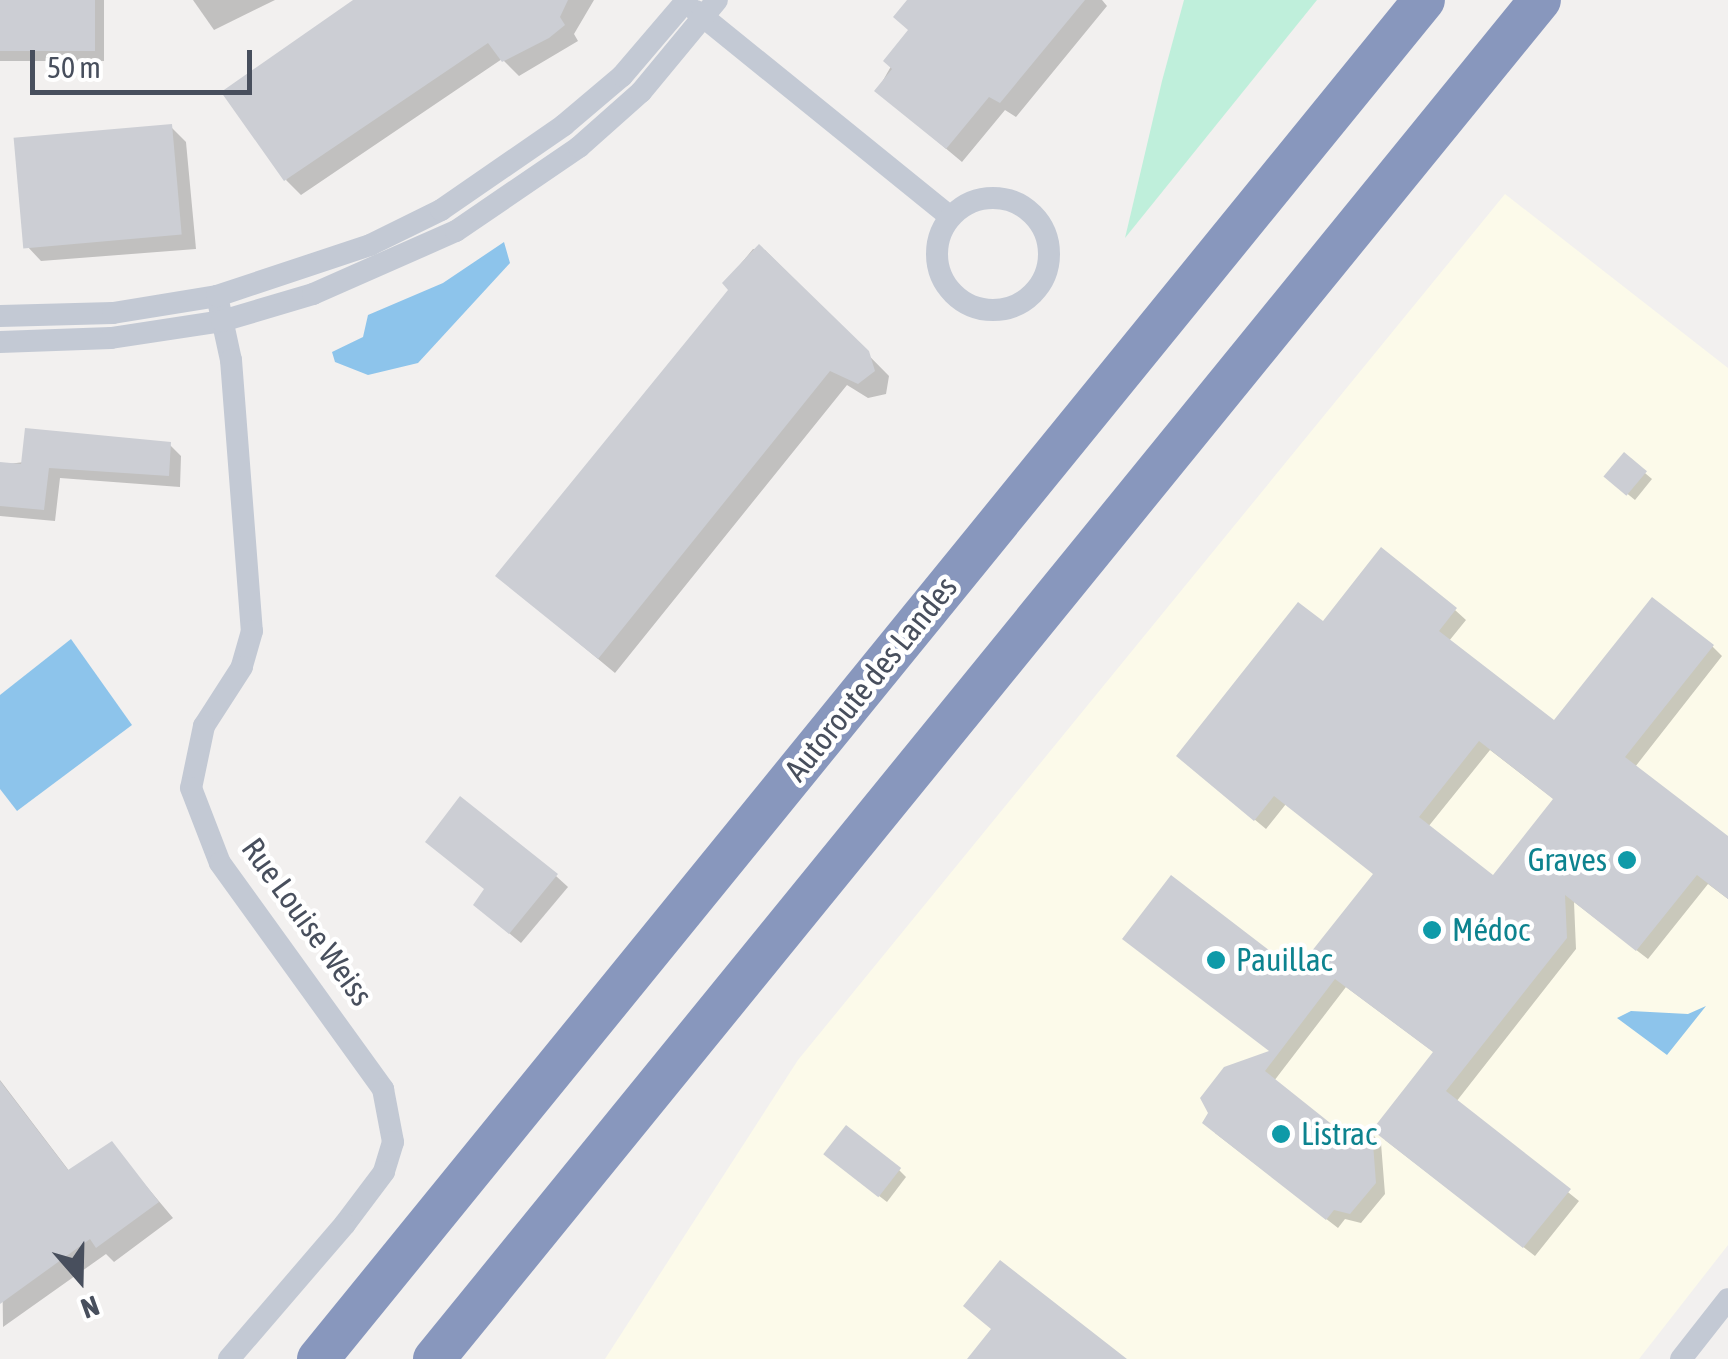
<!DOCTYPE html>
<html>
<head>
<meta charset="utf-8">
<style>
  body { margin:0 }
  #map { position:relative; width:1728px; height:1359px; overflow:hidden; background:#f2f0ef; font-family:"Asap Condensed",sans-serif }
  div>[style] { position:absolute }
  .commercial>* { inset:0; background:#fcfaea }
  .green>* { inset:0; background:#bfefdb }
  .water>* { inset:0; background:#8dc4eb }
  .shadow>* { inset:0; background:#0003; transform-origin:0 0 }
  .building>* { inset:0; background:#ccced4; transform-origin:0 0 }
  .minor>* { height:22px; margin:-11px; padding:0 11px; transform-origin:11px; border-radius:11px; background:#c3c9d4 }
  .minor>.ring { margin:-11px; padding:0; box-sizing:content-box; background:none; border:22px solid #c3c9d4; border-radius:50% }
  .motorway>* { height:42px; margin:-21px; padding:0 21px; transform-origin:21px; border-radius:21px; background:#8897bd }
  .dots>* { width:28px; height:28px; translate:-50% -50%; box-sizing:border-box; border:5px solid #fff; border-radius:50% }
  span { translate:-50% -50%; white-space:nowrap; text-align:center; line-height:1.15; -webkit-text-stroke:9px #fff; paint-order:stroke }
  .street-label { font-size:32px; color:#484f5d }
  .culture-label { font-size:32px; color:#0d838f }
  .right { translate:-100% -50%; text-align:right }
  .left { translate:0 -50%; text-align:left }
  .north { position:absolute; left:30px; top:1229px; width:100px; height:100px; -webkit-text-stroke:8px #fff; paint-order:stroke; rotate:160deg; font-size:28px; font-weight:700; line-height:40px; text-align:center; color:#484f5d }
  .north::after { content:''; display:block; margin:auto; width:35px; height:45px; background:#484f5d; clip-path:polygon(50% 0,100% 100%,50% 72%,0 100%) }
  .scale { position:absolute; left:30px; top:50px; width:222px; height:45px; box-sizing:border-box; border:5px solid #484f5d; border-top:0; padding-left:12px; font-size:30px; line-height:35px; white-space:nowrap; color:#484f5d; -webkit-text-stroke:8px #fff; paint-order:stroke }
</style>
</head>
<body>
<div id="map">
  <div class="commercial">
    <i style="clip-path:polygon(1505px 194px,1728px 368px,1728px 1245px,1639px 1359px,605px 1359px,798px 1060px)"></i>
  </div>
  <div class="green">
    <i style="clip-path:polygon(1184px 0,1317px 0,1125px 238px,1162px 81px)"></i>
  </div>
  <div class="water">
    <i style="clip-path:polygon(504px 242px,510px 263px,418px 363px,368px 375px,335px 362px,332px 352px,363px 337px,368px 315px,443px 283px)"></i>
    <i style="clip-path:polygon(71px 639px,132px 725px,17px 811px,0 789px,0 695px)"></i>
    <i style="clip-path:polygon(1706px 1006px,1667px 1055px,1617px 1018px,1631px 1011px,1688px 1014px)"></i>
  </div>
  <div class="shadow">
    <i style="left:0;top:0;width:104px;height:61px"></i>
    <i style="clip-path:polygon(193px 0,275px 0,214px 30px)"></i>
    <i style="clip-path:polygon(358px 0,594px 0,574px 34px,578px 41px,519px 76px,502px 59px,301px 195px,286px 180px)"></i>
    <i style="clip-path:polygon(910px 0,1102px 0,1107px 6px,1016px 117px,1005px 110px,962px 162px,877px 91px,911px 31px)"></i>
    <i style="clip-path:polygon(171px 127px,186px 142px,196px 249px,41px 261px,26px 245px)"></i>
    <i style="clip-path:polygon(753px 249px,765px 250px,889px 376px,886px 394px,868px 398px,847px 385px,615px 673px,498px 576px,731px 290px,725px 283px)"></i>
    <i style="clip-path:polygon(169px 444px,181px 456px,180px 487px,60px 478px,55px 521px,0 516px,0 465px)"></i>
    <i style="clip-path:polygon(1625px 456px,1652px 479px,1635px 500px,1614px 483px)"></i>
    <i style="clip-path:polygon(evenodd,1455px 610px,1466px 620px,1449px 641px,1554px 724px,1712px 646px,1722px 656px,1635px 767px,1728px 839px,1728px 899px,1708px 884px,1648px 959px,1574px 902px,1576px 949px,1456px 1102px,1579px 1201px,1535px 1256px,1385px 1140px,1435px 1053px,1346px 987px,1274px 1081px,1360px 1149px,1372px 1134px,1381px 1143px,1385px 1194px,1361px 1223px,1345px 1219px,1338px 1228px,1215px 1133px,1271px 1053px,1296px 975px,1376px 875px,1286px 804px,1266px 829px,1189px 765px,1323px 625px,1455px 610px,1490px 750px,1555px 800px,1494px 879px,1428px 827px,1490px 750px)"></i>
    <i style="clip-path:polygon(556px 876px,568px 887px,521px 943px,488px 916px,486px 890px)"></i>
    <i style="clip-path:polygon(0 1080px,70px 1172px,111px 1144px,173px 1218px,114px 1262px,106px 1254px,3px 1327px)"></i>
    <i style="clip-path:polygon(835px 1162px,899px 1170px,906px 1177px,887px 1202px)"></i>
  </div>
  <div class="building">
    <i style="left:0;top:0;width:95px;height:51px"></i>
    <i style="clip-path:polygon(353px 0,568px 0,560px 17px,565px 25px,549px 38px,502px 62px,488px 43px,284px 181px,221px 92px)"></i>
    <i style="clip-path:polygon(907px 0,1085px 0,1000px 103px,989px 97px,946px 149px,874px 91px,892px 69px,883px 61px,908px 30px,893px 17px)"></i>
    <i style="left:172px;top:124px;width:111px;height:159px;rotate:85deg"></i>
    <i style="clip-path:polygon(759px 244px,869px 351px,875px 371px,858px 384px,830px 371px,598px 659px,495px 576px,728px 290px,722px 283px)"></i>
    <i style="clip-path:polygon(25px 428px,171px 442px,169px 476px,49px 468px,44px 510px,0 506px,0 462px,21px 464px)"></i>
    <i style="left:1624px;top:452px;width:30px;height:32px;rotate:40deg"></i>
    <i style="clip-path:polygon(evenodd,1381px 547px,1457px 608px,1439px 631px,1554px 720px,1652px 597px,1714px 645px,1625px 757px,1728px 836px,1728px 899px,1697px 875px,1636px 951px,1565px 895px,1567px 938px,1446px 1091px,1571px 1189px,1523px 1248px,1372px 1130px,1433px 1052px,1335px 979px,1265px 1071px,1359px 1146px,1372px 1130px,1376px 1183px,1350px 1214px,1334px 1210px,1326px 1220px,1202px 1123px,1208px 1113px,1200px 1098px,1224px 1067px,1269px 1051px,1122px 939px,1171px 875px,1296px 971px,1373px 874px,1274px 796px,1254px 821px,1176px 756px,1298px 602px,1323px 621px,1381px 547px,1479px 741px,1553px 799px,1493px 875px,1419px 817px,1479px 741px)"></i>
    <i style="clip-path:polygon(460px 796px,558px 874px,509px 934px,473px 905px,484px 889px,425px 842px)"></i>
    <i style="clip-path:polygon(0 1081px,68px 1170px,112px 1141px,159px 1202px,96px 1248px,90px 1239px,0 1304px)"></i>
    <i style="left:846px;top:1125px;width:70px;height:37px;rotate:38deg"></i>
    <i style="clip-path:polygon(1000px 1260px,1127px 1359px,967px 1359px,991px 1329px,963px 1306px)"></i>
  </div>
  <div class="minor">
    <i style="left:696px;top:11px;width:327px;rotate:39deg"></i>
    <i class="ring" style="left:937px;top:198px;width:90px;height:90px"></i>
    <i style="left:217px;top:296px;width:66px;rotate:77.7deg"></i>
    <i style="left:231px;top:360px;width:272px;rotate:85.6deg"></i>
    <i style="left:252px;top:631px;width:37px;rotate:106deg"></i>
    <i style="left:242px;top:667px;width:70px;rotate:122.8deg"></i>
    <i style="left:204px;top:726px;width:63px;rotate:101.8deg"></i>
    <i style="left:191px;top:788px;width:80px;rotate:68.9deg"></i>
    <i style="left:220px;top:863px;width:279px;rotate:54.2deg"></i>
    <i style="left:383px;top:1089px;width:54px;rotate:79.3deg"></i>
    <i style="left:393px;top:1142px;width:31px;rotate:107deg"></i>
    <i style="left:384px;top:1172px;width:65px;rotate:126.9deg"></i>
    <i style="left:345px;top:1224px;width:178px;rotate:130.7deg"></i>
    <i style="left:0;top:316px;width:113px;rotate:-1.5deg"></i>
    <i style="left:113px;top:313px;width:105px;rotate:-9.3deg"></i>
    <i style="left:217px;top:296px;width:161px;rotate:-18.4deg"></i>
    <i style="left:370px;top:245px;width:79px;rotate:-26.2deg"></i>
    <i style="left:441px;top:210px;width:150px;rotate:-34.6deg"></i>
    <i style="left:564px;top:125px;width:76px;rotate:-40.2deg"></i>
    <i style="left:622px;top:76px;width:100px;rotate:-49.5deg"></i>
    <i style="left:0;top:342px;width:111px;rotate:-2.1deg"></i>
    <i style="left:111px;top:338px;width:112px;rotate:-8.7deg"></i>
    <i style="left:222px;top:321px;width:95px;rotate:-16.5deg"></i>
    <i style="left:313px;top:294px;width:156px;rotate:-23.8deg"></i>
    <i style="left:456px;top:231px;width:149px;rotate:-34.3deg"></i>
    <i style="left:579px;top:147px;width:83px;rotate:-41.6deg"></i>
    <i style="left:641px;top:92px;width:119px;rotate:-50.4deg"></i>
    <i style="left:1681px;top:1359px;width:76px;rotate:-51.9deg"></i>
  </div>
  <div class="motorway">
    <i style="left:318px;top:1359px;width:1752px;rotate:-50.86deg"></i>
    <i style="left:434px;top:1359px;width:1752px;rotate:-50.86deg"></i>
  </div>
  <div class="dots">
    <i style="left:1627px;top:860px;background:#0f9aa8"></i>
    <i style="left:1432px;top:930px;background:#0f9aa8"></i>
    <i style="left:1216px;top:960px;background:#0f9aa8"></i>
    <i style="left:1281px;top:1134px;background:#0f9aa8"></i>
  </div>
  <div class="street-label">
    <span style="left:871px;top:679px;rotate:-51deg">Autoroute des Landes</span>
    <span style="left:307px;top:922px;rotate:54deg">Rue Louise Weiss</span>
  </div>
  <div class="culture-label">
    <span class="right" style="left:1607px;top:860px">Graves</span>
    <span class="left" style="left:1452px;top:930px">Médoc</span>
    <span class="left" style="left:1236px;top:960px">Pauillac</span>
    <span class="left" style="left:1301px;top:1134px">Listrac</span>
  </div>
  <div class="north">N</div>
  <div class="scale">50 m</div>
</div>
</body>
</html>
